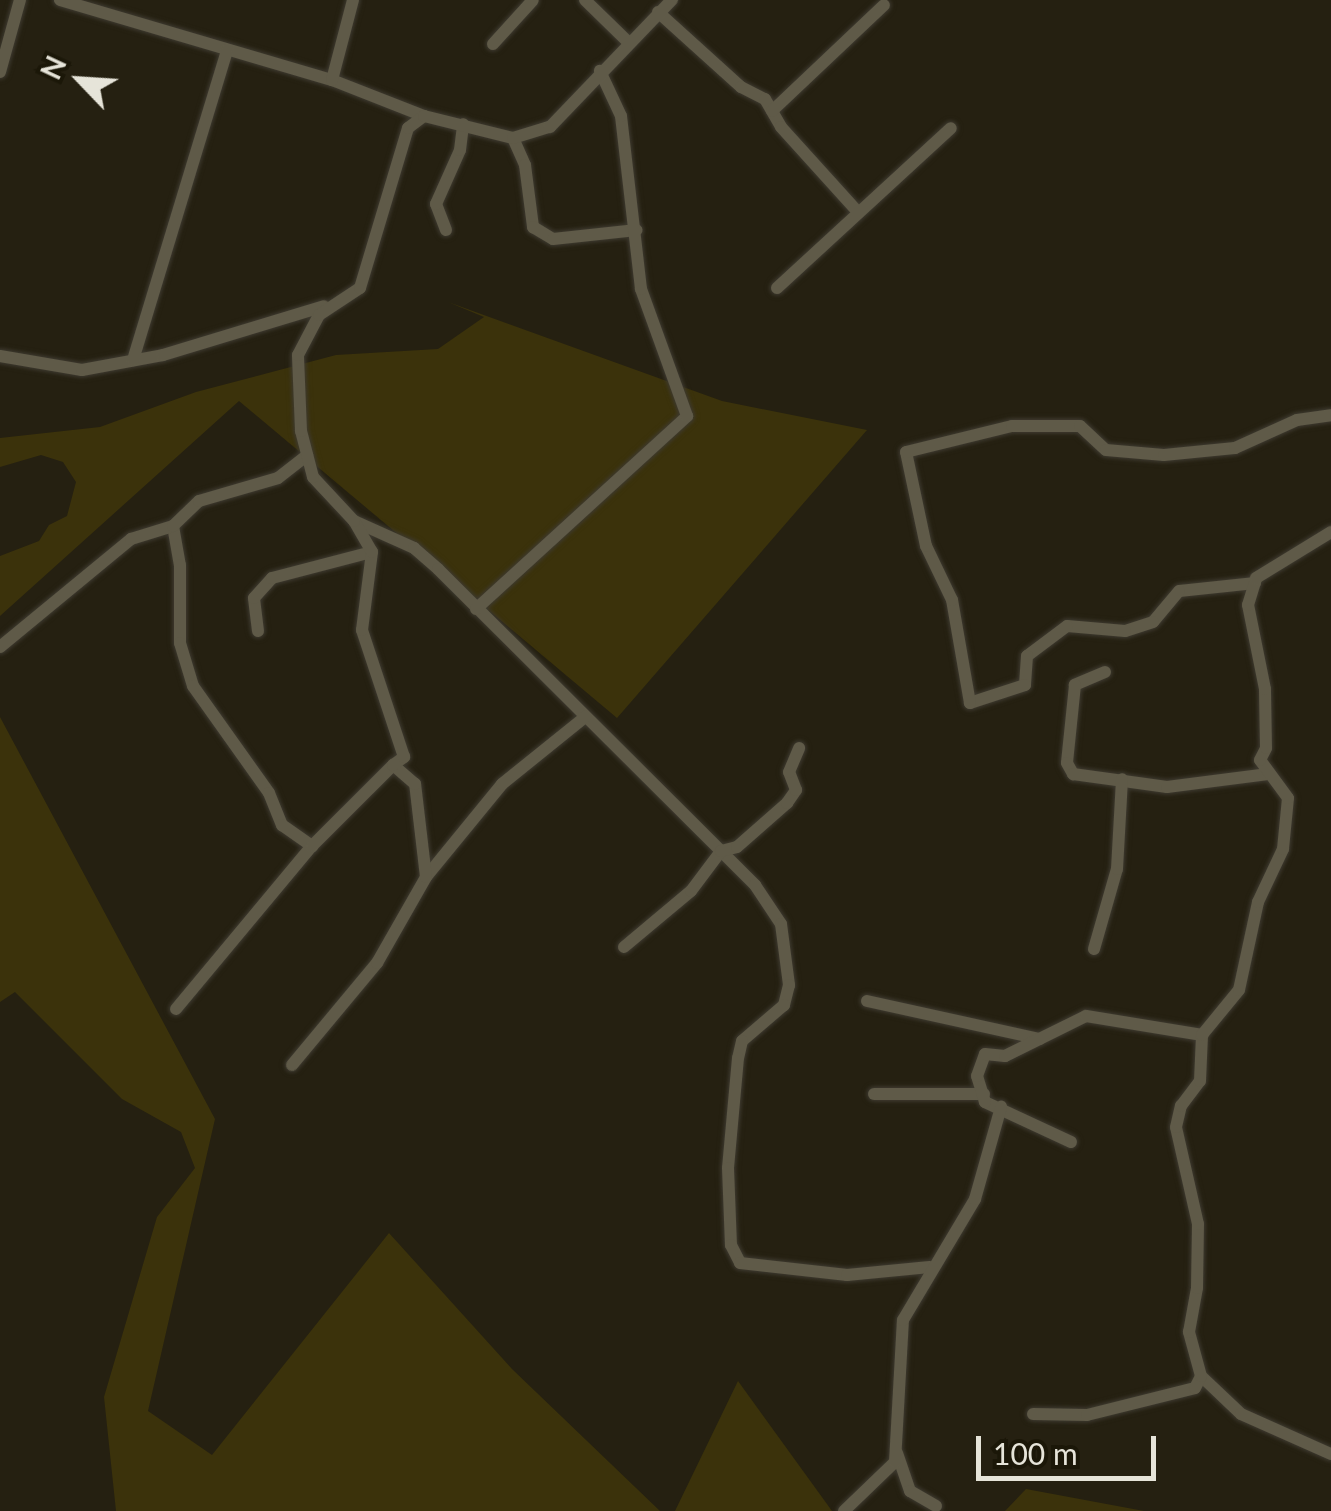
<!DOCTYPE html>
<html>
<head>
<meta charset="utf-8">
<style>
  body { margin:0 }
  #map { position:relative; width:1331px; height:1511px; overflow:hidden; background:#252011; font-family:Lato,sans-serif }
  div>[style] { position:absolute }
  .green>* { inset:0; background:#3b320b }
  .roads { filter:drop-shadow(0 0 2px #3e3a30) drop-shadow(0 0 2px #3e3a30) }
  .minor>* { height:12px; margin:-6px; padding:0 6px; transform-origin:6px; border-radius:6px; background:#5f5a48 }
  span { translate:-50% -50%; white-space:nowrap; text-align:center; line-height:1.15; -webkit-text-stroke:10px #1b1708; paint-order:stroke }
  .north { position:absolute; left:30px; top:30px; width:100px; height:100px; -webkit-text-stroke:8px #1b1708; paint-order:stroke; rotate:295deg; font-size:28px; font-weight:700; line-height:40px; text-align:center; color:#e6e4d9 }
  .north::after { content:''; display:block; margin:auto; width:35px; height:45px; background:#e6e4d9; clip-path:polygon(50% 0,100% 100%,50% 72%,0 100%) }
  .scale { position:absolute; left:976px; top:1436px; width:180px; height:45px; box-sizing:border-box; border:5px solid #e6e4d9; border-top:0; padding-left:12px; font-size:30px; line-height:35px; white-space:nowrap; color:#e6e4d9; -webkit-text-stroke:8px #1b1708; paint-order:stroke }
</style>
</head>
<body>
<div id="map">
  <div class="green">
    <i style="clip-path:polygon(448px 302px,722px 401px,867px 430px,617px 718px,239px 401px,0 616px,0 556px,39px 541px,49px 525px,67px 516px,76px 482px,63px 462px,41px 455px,0 467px,0 438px,100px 427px,196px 392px,336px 355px,438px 349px,484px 317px)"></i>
    <i style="clip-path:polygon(0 717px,215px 1119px,148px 1411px,212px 1455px,389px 1233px,512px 1369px,660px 1511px,116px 1511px,104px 1397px,157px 1217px,195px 1168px,181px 1132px,122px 1099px,15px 992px,0 1002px)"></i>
    <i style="clip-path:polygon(738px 1381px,832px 1511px,675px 1511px)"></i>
    <i style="clip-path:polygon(1026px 1489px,1144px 1511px,1005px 1511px)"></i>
  </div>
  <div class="roads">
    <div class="minor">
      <i style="left:60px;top:0;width:284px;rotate:16.4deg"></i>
      <i style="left:332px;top:80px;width:99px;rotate:21.4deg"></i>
      <i style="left:585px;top:0;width:60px;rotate:44.3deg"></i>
      <i style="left:658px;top:12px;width:112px;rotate:42.1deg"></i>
      <i style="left:741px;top:87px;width:27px;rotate:27deg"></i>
      <i style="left:765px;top:99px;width:32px;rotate:60deg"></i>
      <i style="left:781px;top:127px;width:113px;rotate:47.9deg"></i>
      <i style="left:493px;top:44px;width:59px;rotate:-47.7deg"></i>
      <i style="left:0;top:72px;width:75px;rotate:-74.5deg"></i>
      <i style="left:332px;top:80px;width:83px;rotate:-75.3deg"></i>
      <i style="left:772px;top:111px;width:154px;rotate:-43.4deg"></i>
      <i style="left:513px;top:138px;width:30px;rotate:66deg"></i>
      <i style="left:525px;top:165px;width:63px;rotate:82.6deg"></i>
      <i style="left:533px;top:227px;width:23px;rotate:31deg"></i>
      <i style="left:553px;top:239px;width:84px;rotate:-6.1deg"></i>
      <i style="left:446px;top:230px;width:28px;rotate:-111deg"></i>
      <i style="left:436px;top:204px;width:59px;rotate:-66deg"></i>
      <i style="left:460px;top:150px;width:26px;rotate:-83deg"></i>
      <i style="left:777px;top:288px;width:236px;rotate:-42.6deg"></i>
      <i style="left:0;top:356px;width:83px;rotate:9.7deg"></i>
      <i style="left:82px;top:370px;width:82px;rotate:-10.5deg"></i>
      <i style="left:163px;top:355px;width:168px;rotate:-16.9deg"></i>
      <i style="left:133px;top:360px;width:324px;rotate:-73.1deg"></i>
      <i style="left:354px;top:521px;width:66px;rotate:24.2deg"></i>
      <i style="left:414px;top:548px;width:32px;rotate:41deg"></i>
      <i style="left:438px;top:569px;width:448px;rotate:44.9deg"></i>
      <i style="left:755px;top:885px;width:47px;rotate:56.3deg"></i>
      <i style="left:781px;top:924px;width:62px;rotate:82.5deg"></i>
      <i style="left:789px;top:985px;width:21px;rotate:104deg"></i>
      <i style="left:784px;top:1005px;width:55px;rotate:139.4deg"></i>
      <i style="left:742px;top:1041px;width:17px;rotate:103deg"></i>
      <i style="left:738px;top:1058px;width:110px;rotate:95.2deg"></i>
      <i style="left:728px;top:1168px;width:77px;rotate:87.8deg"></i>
      <i style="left:731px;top:1245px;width:20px;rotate:63deg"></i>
      <i style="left:740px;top:1263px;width:108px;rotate:6.4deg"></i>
      <i style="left:847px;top:1275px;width:83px;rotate:-5.5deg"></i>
      <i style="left:173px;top:526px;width:40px;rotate:80deg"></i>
      <i style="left:180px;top:565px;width:78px;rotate:90deg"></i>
      <i style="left:180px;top:643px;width:45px;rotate:73.2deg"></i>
      <i style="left:193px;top:686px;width:131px;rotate:54.6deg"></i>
      <i style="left:269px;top:793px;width:35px;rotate:68deg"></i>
      <i style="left:282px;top:825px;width:37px;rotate:35deg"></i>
      <i style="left:1255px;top:583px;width:76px;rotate:174deg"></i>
      <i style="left:1179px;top:591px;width:40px;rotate:130deg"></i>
      <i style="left:1153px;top:622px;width:29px;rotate:162deg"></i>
      <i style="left:1125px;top:631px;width:58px;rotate:-175.1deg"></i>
      <i style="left:1067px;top:626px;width:50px;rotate:143.1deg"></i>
      <i style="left:1027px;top:656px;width:29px;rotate:94deg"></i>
      <i style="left:1025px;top:685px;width:58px;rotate:161.9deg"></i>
      <i style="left:970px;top:703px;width:105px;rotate:-99.9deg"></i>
      <i style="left:952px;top:600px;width:60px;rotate:-115.7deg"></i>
      <i style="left:926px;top:546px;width:96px;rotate:-102deg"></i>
      <i style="left:906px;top:452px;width:109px;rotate:-13.8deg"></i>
      <i style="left:1012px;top:426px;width:68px"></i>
      <i style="left:1080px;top:426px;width:35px;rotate:43deg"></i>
      <i style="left:1106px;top:450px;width:58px;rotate:4.9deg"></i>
      <i style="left:1164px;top:455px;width:71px;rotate:-5.6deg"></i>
      <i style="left:1235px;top:448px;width:68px;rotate:-24.3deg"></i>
      <i style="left:1297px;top:420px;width:34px;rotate:-8deg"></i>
      <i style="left:476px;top:609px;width:286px;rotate:-42.4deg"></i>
      <i style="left:687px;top:416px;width:135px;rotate:-109.9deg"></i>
      <i style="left:641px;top:289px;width:174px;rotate:-96.6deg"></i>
      <i style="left:621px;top:116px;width:50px;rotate:-115deg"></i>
      <i style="left:258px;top:631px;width:33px;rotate:-97deg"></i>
      <i style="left:254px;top:598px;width:27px;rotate:-48deg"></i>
      <i style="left:272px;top:578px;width:103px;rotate:-14.6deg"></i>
      <i style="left:0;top:647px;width:170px;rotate:-39.5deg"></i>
      <i style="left:131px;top:539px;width:44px;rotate:-17.2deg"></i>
      <i style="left:173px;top:526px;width:36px;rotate:-44deg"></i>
      <i style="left:199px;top:501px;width:82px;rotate:-16.2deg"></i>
      <i style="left:278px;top:478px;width:37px;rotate:-38deg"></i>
      <i style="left:1105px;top:672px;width:33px;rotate:157deg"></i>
      <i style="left:1075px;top:685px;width:78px;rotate:95.9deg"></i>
      <i style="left:1067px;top:763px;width:13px;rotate:61deg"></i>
      <i style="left:1073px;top:774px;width:95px;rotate:7.9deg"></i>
      <i style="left:1167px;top:787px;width:102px;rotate:-7.3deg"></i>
      <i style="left:426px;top:877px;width:120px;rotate:-50.7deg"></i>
      <i style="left:502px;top:784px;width:107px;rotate:-38.9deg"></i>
      <i style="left:624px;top:947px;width:87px;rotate:-39.9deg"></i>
      <i style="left:691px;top:891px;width:50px;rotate:-53.1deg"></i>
      <i style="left:721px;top:851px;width:16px;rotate:-14deg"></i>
      <i style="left:737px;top:847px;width:67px;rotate:-41.3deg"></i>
      <i style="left:787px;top:803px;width:16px;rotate:-55deg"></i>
      <i style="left:796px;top:790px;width:19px;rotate:-111deg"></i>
      <i style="left:789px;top:772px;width:26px;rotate:-67deg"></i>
      <i style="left:1094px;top:949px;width:83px;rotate:-74deg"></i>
      <i style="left:1117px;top:869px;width:90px;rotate:-86.8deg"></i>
      <i style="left:867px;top:1001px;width:177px;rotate:12.4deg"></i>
      <i style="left:176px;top:1009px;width:212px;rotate:-50.2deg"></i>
      <i style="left:312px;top:846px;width:115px;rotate:-45deg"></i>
      <i style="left:292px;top:1065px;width:133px;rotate:-50.2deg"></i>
      <i style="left:377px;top:963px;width:99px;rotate:-60.3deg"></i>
      <i style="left:426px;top:877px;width:94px;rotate:-96.7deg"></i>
      <i style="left:415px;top:784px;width:29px;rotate:-139deg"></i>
      <i style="left:393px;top:765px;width:14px;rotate:-36deg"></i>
      <i style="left:404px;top:757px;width:134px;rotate:-108.3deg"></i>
      <i style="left:362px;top:630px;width:79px;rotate:-82.7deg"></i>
      <i style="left:372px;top:552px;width:36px;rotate:-120deg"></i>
      <i style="left:354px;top:521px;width:60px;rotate:-133deg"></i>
      <i style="left:313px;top:477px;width:48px;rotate:-104.6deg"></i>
      <i style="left:301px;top:431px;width:76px;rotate:-92.3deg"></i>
      <i style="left:298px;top:355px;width:45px;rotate:-62.3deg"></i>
      <i style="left:319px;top:315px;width:49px;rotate:-33.4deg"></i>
      <i style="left:360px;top:288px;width:167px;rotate:-73.3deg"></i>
      <i style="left:408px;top:128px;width:20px;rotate:-37deg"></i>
      <i style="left:424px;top:116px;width:92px;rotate:13.9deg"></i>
      <i style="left:513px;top:138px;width:39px;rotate:-17deg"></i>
      <i style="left:550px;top:127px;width:176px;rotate:-46.2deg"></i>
      <i style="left:874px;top:1094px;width:110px"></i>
      <i style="left:1071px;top:1142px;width:95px;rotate:-155.1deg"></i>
      <i style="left:985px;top:1102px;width:27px;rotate:-107deg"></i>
      <i style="left:977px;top:1076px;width:23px;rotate:-70deg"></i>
      <i style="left:985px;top:1054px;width:20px;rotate:6deg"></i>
      <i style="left:1005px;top:1056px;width:90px;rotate:-26.3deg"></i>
      <i style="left:1086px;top:1016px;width:118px;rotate:9.3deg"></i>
      <i style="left:1201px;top:1376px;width:55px;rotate:43.5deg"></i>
      <i style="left:1241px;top:1414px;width:98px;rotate:24deg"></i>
      <i style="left:1033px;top:1414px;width:54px;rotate:1.1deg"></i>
      <i style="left:1087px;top:1415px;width:111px;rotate:-14deg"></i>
      <i style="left:1195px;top:1388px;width:13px;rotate:-63deg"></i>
      <i style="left:1201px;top:1376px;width:46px;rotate:-105.3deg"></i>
      <i style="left:1189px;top:1332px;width:45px;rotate:-79.7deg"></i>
      <i style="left:1197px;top:1288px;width:64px;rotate:-89.1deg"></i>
      <i style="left:1198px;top:1224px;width:99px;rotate:-102.8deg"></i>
      <i style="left:1176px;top:1127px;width:22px;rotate:-77deg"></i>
      <i style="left:1181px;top:1106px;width:31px;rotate:-53deg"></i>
      <i style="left:1200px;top:1081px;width:46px;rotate:-87.5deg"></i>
      <i style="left:1202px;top:1035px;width:58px;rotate:-50.6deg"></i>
      <i style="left:1239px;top:990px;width:90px;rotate:-77.8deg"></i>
      <i style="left:1258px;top:902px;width:59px;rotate:-64.7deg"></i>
      <i style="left:1283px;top:849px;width:51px;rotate:-84.4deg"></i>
      <i style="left:1288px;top:798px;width:47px;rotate:-126.4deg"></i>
      <i style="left:1260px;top:760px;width:13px;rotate:-63deg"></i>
      <i style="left:1266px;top:748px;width:59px;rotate:-91deg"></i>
      <i style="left:1265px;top:689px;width:86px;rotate:-101.4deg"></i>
      <i style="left:1248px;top:605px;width:28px;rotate:-73deg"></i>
      <i style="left:1256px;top:578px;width:88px;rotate:-31.5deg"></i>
      <i style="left:897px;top:1453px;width:40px;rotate:71.1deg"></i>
      <i style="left:910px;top:1491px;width:30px;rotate:30deg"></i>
      <i style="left:844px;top:1511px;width:71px;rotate:-43.9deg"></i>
      <i style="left:895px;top:1462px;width:142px;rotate:-86.8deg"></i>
      <i style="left:903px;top:1320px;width:141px;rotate:-59.2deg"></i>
      <i style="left:975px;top:1199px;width:96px;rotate:-74.2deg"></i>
    </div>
  </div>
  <div class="north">N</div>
  <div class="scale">100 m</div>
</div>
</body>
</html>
